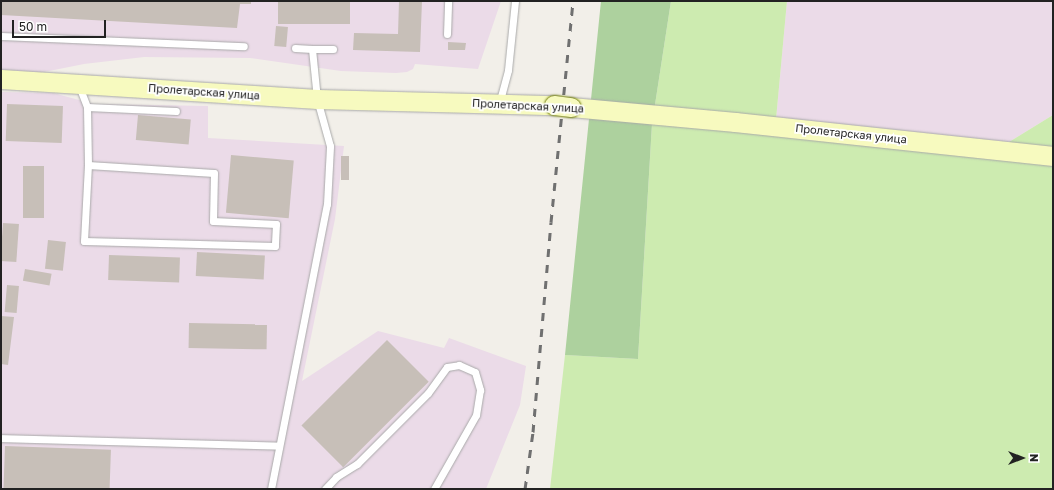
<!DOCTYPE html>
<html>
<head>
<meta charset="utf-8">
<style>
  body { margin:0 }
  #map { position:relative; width:1054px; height:490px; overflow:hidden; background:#f2efe9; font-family:"Golos Text",sans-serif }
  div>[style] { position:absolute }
  .industrial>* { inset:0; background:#ebdbe8 }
  .grass>* { inset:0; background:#cdebb0 }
  .forest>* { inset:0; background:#add19e }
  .building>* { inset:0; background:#c7bfb8; transform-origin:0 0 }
  .roads { filter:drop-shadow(0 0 1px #a9a9a9) drop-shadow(0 0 1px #a9a9a9) }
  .lane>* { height:7px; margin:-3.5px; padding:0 3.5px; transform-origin:3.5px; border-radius:3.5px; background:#fff }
  .secondary>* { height:19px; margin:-9.5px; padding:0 9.5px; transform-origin:9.5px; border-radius:9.5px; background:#f7fabf }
  .rail>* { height:3px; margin-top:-1.5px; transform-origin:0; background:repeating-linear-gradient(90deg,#707070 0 8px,transparent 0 16px) }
  .bridges { filter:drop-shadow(0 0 1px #707d05) drop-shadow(0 0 1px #707d05) }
  .secondary-bridge>* { height:19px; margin:-9.5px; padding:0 9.5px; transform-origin:9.5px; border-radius:9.5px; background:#f7fabf }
  span { translate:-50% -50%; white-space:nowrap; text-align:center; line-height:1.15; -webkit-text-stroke:3.5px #fff; paint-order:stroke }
  .street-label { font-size:11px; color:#222 }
  .frame { position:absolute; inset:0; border:2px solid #222; pointer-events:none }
  .north { position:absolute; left:1002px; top:438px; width:40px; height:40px; -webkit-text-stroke:3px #fff; paint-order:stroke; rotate:90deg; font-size:11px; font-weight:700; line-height:16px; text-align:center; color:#222 }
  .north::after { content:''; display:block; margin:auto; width:14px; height:18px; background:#222; clip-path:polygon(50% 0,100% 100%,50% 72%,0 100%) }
  .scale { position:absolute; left:12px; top:20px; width:94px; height:18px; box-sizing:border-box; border:2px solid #222; border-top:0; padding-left:5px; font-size:12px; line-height:14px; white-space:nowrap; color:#222; -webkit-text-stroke:3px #fff; paint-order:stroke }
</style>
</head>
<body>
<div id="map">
  <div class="industrial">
    <i style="clip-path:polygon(1px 1px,501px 1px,478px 69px,415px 64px,413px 69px,407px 72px,396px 73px,341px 71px,250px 58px,144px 57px,84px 64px,39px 73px,1px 71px)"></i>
    <i style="clip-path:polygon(787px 1px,1053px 1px,1053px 115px,996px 150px,775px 130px)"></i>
    <i style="clip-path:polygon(1px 92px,53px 93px,94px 104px,208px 106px,208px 138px,344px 146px,335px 219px,302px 381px,378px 331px,444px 348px,449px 338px,526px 366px,520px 405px,486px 489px,1px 489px)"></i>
  </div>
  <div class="grass">
    <i style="clip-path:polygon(671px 1px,787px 1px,775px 130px,996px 150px,1053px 115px,1053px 489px,550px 489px,565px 355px,638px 359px,652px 124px)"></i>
  </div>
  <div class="forest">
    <i style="clip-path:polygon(601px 1px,671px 1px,652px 124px,638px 359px,565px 355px)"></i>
  </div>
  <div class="building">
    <i style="clip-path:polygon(1px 1px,251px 1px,251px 4px,240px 4px,237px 28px,1px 15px)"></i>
    <i style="left:278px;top:1px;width:72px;height:23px"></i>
    <i style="clip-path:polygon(399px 1px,422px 1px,420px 52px,353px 50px,354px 33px,398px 34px)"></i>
    <i style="left:276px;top:26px;width:12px;height:20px;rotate:5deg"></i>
    <i style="clip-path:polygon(448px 42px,466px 43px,465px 50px,448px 50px)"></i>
    <i style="left:7px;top:104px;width:56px;height:37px;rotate:2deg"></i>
    <i style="left:138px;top:115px;width:53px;height:25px;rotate:5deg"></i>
    <i style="left:231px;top:155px;width:63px;height:58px;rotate:5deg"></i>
    <i style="left:341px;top:156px;width:8px;height:24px"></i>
    <i style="left:23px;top:166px;width:21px;height:52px"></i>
    <i style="left:3px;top:223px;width:16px;height:38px;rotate:4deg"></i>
    <i style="left:48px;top:240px;width:18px;height:29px;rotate:6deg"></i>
    <i style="left:197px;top:252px;width:68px;height:24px;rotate:3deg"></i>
    <i style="left:109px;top:255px;width:71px;height:25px;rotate:2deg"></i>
    <i style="left:25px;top:269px;width:27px;height:12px;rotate:10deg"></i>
    <i style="left:7px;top:285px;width:12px;height:27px;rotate:5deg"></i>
    <i style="clip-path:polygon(1px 316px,14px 317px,8px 365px,1px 364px)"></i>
    <i style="left:189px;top:323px;width:78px;height:25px;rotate:1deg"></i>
    <i style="left:387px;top:340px;width:59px;height:121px;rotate:45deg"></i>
    <i style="left:5px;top:446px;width:106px;height:43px;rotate:2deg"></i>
  </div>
  <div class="roads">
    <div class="lane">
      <i style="left:447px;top:34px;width:33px;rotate:-88deg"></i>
      <i style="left:1px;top:36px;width:243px;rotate:2.4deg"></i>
      <i style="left:295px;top:48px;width:17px;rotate:3deg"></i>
      <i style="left:79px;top:86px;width:22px;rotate:69deg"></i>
      <i style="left:87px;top:107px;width:89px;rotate:2.6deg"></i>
      <i style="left:499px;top:104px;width:35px;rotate:-75deg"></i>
      <i style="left:508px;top:70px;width:69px;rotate:-84.2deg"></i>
      <i style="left:87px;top:107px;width:58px;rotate:89deg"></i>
      <i style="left:88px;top:165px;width:126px;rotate:3.6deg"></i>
      <i style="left:214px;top:173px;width:48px;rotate:91.2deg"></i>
      <i style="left:213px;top:221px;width:63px;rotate:2.7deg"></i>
      <i style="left:276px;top:224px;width:22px;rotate:93deg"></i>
      <i style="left:275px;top:246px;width:191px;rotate:-178.5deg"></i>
      <i style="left:84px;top:241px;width:76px;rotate:-87deg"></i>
      <i style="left:1px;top:438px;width:278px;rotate:1.6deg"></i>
      <i style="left:271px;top:489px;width:290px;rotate:-78.9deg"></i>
      <i style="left:327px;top:204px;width:58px;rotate:-87deg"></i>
      <i style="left:330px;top:146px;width:49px;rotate:-105.5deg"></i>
      <i style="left:317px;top:99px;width:50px;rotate:-95.7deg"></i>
      <i style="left:312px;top:49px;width:21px"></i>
      <i style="left:325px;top:489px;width:16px;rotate:-47deg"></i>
      <i style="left:336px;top:477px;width:25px;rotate:-32deg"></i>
      <i style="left:357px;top:464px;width:100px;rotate:-45deg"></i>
      <i style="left:428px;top:393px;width:32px;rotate:-54deg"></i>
      <i style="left:447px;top:367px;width:12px;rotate:-9deg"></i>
      <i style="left:459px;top:365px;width:17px;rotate:24deg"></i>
      <i style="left:475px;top:372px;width:19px;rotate:74deg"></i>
      <i style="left:480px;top:390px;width:25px;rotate:99deg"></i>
      <i style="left:476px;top:415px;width:85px;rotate:119.6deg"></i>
    </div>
    <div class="secondary">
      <i style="left:1px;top:79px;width:317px;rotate:3.6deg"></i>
      <i style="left:317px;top:99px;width:237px;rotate:1.5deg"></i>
      <i style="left:571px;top:107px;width:165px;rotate:5.2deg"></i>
      <i style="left:735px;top:122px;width:320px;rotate:6.1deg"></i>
    </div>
  </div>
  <div class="rail">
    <i style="left:525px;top:489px;width:58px;rotate:-82deg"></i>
    <i style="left:533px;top:432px;width:211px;rotate:-85.1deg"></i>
    <i style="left:551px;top:222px;width:222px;rotate:-84.3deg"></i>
  </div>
  <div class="bridges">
    <div class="secondary-bridge">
      <i style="left:554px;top:105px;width:17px;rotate:7deg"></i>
    </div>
  </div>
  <div class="street-label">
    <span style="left:204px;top:92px;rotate:4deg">Пролетарская улица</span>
    <span style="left:528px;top:106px;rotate:3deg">Пролетарская улица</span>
    <span style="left:851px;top:134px;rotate:6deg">Пролетарская улица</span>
  </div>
  <div class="frame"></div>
  <div class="north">N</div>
  <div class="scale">50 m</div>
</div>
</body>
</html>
